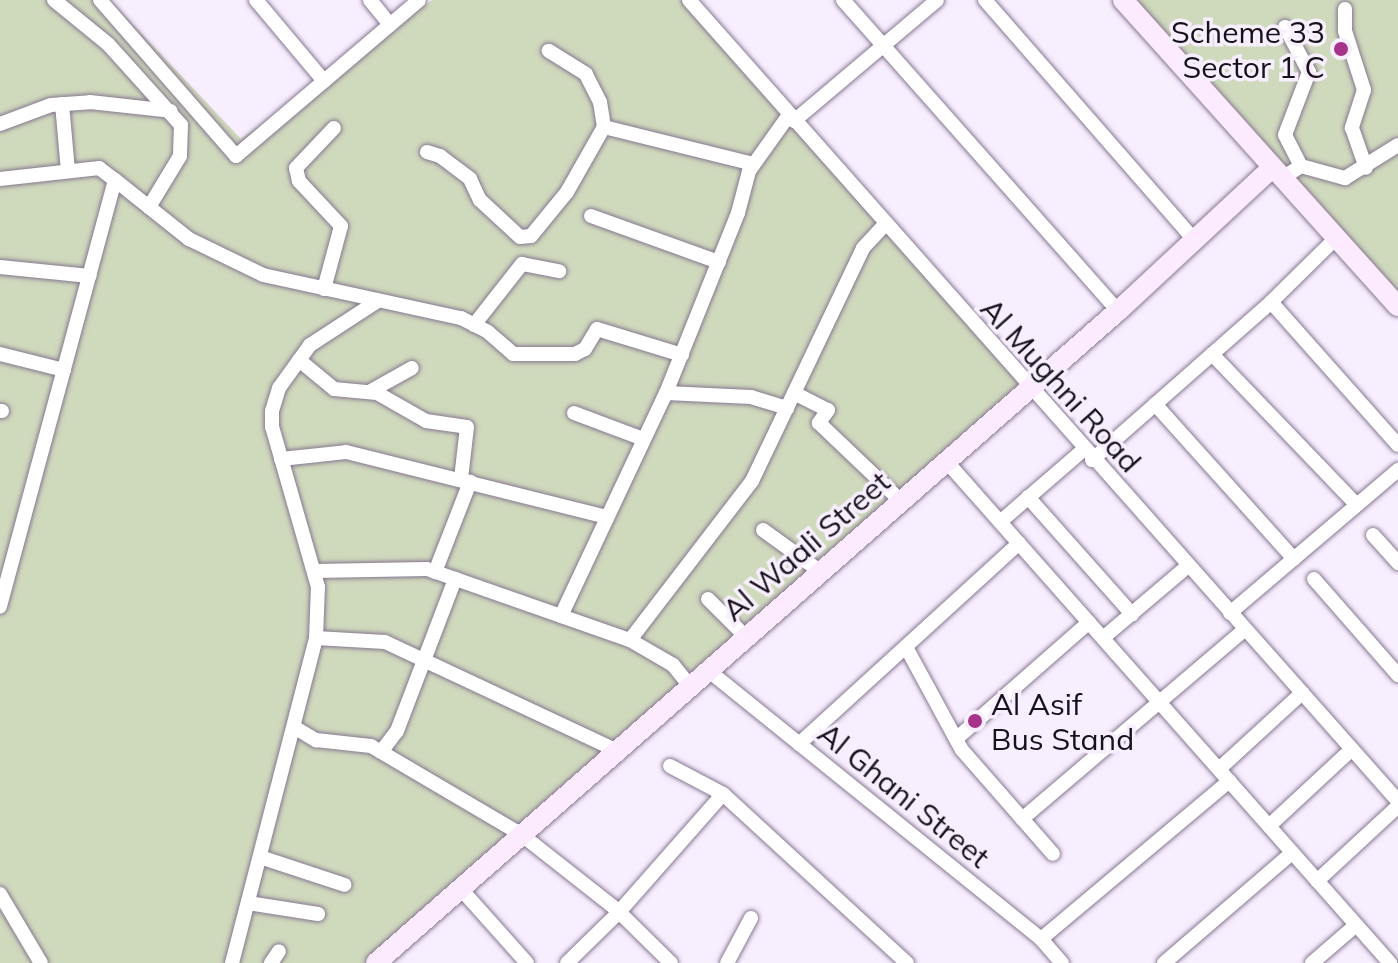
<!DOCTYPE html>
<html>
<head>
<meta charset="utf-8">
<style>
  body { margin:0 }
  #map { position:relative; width:1398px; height:963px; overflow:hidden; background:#f7eefe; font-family:Mulish,sans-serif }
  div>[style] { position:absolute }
  .green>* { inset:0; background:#cfd9bc }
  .roads { filter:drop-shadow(0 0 2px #877891) drop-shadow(0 0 2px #877891) }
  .street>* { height:14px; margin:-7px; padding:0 7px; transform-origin:7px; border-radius:7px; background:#fff }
  .secondary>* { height:20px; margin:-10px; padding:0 10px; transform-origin:10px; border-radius:10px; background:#fcebfe }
  .dots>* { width:22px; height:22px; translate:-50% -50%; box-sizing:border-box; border:4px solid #f7eefe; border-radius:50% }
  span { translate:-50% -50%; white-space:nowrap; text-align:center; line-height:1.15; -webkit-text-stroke:7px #f7eefe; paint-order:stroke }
  .poi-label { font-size:30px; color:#17111a }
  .right { translate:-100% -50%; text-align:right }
  .left { translate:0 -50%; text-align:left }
  .street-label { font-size:30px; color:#17111a }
</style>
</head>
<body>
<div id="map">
  <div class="green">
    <i style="clip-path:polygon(0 0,110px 0,241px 139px,432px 0,690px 0,1029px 390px,377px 963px,0 963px)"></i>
    <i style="clip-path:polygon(1136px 0,1398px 0,1398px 300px)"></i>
  </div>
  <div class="roads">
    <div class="street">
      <i style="left:54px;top:0;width:70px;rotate:39.2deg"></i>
      <i style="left:108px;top:44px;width:109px;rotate:48deg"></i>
      <i style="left:181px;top:125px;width:31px;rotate:92deg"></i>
      <i style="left:180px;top:156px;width:60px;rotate:121.3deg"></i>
      <i style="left:100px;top:0;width:207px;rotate:48.9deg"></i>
      <i style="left:236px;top:156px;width:240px;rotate:-40.4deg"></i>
      <i style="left:256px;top:0;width:106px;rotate:50deg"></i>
      <i style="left:370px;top:0;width:32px;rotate:51deg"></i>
      <i style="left:689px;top:0;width:1070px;rotate:48.49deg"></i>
      <i style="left:843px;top:0;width:415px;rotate:48.5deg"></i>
      <i style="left:985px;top:0;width:321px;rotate:48.9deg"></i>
      <i style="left:1345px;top:9px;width:22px;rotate:90deg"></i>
      <i style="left:1345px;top:31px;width:62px;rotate:72.1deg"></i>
      <i style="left:1364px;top:90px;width:40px;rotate:108deg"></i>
      <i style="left:1352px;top:128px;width:42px;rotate:70.7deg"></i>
      <i style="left:1285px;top:27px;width:51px;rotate:61.9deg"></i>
      <i style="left:1309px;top:72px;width:67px;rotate:110.9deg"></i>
      <i style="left:1285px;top:135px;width:35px;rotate:63deg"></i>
      <i style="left:62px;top:104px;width:67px;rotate:84.9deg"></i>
      <i style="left:794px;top:121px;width:187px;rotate:-40.2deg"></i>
      <i style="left:0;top:124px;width:54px;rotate:-20.4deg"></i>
      <i style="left:51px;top:105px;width:39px;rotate:-4deg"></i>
      <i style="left:90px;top:102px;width:81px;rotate:6.3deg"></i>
      <i style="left:604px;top:127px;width:154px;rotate:13.9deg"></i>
      <i style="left:427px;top:152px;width:14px;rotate:17deg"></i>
      <i style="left:440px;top:156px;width:38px;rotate:37deg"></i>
      <i style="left:470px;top:179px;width:23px;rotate:65deg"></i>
      <i style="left:480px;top:200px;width:54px;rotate:42.8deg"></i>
      <i style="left:520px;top:237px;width:11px;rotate:-5deg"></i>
      <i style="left:531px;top:236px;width:57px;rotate:-50.7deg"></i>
      <i style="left:567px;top:192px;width:75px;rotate:-60.4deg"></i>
      <i style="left:604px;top:127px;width:25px;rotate:-99deg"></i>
      <i style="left:600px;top:102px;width:31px;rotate:-117deg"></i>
      <i style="left:586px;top:74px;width:44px;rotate:-148.1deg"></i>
      <i style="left:1282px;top:178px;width:22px;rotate:-32deg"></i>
      <i style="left:1301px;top:166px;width:46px;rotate:15.3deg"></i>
      <i style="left:1345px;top:178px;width:62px;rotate:-31.9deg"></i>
      <i style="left:0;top:179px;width:100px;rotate:-6.3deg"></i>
      <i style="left:99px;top:168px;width:20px;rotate:37deg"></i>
      <i style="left:115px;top:180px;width:442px;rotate:105.1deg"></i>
      <i style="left:115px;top:180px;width:95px;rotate:38.6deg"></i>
      <i style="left:189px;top:239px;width:82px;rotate:25.9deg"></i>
      <i style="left:263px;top:275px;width:203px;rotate:12.3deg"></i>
      <i style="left:461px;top:318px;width:30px;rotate:27deg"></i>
      <i style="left:488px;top:332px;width:33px;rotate:41deg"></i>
      <i style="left:513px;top:354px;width:62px"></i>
      <i style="left:575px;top:354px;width:11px;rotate:-27deg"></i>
      <i style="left:585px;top:349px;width:23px;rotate:-59deg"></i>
      <i style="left:597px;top:329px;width:89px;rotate:17deg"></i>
      <i style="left:591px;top:216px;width:136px;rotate:19.8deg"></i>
      <i style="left:0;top:267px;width:90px;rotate:5.7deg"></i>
      <i style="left:324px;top:289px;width:65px;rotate:-74.9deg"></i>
      <i style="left:341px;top:226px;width:62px;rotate:-133deg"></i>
      <i style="left:299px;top:181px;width:13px;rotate:-103deg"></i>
      <i style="left:296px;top:168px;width:55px;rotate:-46.5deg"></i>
      <i style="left:1271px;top:302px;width:88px;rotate:-44.5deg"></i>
      <i style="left:474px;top:325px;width:78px;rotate:-51.8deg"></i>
      <i style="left:522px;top:264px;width:38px;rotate:11deg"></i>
      <i style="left:0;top:354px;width:66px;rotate:14deg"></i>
      <i style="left:1212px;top:354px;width:209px;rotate:46.2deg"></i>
      <i style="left:299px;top:360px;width:45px;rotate:39.6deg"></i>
      <i style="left:334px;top:389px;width:43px;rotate:5.3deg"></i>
      <i style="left:377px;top:393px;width:56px;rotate:29.7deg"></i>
      <i style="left:426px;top:421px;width:41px;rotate:8.3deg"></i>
      <i style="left:467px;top:427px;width:52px;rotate:96.6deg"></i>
      <i style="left:369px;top:392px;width:49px;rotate:-29.2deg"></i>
      <i style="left:666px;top:393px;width:85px;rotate:2.7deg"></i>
      <i style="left:751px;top:397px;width:38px;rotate:17deg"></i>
      <i style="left:794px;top:393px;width:38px;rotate:27deg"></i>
      <i style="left:828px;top:410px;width:16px;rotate:125deg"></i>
      <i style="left:819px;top:423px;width:115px;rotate:43.6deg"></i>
      <i style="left:1155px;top:404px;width:208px;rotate:48.1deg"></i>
      <i style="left:0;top:411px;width:2px"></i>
      <i style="left:574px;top:413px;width:74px;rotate:20.6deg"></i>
      <i style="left:281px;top:459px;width:65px;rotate:-6.1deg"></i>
      <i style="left:346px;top:452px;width:269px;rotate:14deg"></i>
      <i style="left:1092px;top:460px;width:239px;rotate:-41.4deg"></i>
      <i style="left:1271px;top:302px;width:191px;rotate:48.4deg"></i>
      <i style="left:947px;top:462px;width:669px;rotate:48.52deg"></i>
      <i style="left:1028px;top:497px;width:157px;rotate:48.4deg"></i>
      <i style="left:1000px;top:522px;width:110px;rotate:-40.9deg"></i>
      <i style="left:763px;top:530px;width:72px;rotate:35.9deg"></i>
      <i style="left:1373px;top:535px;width:38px;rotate:48deg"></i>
      <i style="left:315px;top:571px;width:112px;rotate:-1deg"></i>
      <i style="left:427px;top:569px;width:215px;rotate:19.3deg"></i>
      <i style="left:630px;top:640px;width:50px;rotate:30.2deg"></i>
      <i style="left:673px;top:665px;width:28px;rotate:51deg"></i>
      <i style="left:435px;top:572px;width:97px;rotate:-68.7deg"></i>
      <i style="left:1314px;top:579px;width:128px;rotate:48.8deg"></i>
      <i style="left:708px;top:599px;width:55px;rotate:45deg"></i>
      <i style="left:1230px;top:613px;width:221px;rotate:-40.4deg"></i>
      <i style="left:561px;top:616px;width:246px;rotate:-64.8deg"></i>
      <i style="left:666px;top:393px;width:194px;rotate:-68.2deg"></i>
      <i style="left:738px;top:213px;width:43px;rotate:-75.3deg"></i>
      <i style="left:749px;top:171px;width:69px;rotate:-54.5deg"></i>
      <i style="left:316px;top:638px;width:69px;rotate:3.3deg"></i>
      <i style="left:385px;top:642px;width:257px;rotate:25.1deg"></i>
      <i style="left:1103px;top:638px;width:111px;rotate:-40.3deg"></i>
      <i style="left:630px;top:640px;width:200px;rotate:-52.5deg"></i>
      <i style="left:752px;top:481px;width:258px;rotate:-64.5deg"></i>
      <i style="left:863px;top:248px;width:33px;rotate:-47deg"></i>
      <i style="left:906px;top:647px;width:117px;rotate:61.5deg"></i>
      <i style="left:962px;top:750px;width:138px;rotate:48.8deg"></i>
      <i style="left:709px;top:671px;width:427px;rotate:38.9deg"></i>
      <i style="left:1041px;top:939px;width:32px;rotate:49deg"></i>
      <i style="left:294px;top:727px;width:26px;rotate:31deg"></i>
      <i style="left:316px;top:740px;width:55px;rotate:6.2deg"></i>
      <i style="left:371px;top:746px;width:175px;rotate:30.5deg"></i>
      <i style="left:522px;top:835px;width:120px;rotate:38.2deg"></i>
      <i style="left:616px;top:909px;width:77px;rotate:44.5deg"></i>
      <i style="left:956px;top:739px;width:177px;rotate:-41.3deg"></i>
      <i style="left:799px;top:744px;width:298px;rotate:-42.4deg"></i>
      <i style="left:381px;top:752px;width:26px;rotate:-53deg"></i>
      <i style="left:397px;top:731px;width:163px;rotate:-69.1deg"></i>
      <i style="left:670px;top:766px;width:60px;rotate:27.8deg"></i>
      <i style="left:723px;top:794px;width:250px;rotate:42.6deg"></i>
      <i style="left:1219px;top:769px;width:113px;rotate:-42.5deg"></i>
      <i style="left:1022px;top:819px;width:292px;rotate:-40.4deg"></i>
      <i style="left:1269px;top:826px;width:113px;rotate:-42.9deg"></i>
      <i style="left:260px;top:857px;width:89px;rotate:18.2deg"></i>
      <i style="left:1317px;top:881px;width:110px;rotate:-42.8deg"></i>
      <i style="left:461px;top:889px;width:99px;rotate:48.3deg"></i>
      <i style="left:0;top:894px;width:80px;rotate:59.3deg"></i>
      <i style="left:248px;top:903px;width:71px;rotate:8.9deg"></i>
      <i style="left:1041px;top:939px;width:246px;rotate:-40deg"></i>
      <i style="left:232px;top:963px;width:336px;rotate:-75.5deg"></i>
      <i style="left:316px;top:638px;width:51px;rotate:-87.8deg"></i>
      <i style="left:318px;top:587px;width:166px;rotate:-106deg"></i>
      <i style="left:272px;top:427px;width:16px;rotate:-90deg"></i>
      <i style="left:272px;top:411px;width:24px;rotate:-73deg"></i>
      <i style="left:279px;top:388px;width:53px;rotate:-54.2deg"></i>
      <i style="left:310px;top:345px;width:79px;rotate:-33.1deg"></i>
      <i style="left:271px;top:963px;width:14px;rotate:-56deg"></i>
      <i style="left:567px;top:963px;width:73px;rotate:-44.4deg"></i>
      <i style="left:619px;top:912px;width:157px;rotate:-48.6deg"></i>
      <i style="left:727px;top:963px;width:51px;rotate:-61.9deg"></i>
      <i style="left:1164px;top:963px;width:169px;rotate:-40.7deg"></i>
      <i style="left:1312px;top:963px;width:58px;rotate:-40.8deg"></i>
    </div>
    <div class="secondary">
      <i style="left:1123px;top:0;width:411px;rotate:48.1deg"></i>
      <i style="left:376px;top:963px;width:988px;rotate:-41.31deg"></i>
      <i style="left:1118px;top:311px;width:209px;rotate:-42.9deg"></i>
    </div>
  </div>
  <div class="dots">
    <i style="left:1341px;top:49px;background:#a7328a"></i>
    <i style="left:975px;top:721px;background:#a7328a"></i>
  </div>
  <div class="poi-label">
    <span class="right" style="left:1325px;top:49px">Scheme 33<br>Sector 1 C</span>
    <span class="left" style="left:991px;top:721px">Al Asif<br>Bus Stand</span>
  </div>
  <div class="street-label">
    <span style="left:1061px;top:385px;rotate:48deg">Al Mughni Road</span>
    <span style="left:806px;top:546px;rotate:-41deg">Al Waali Street</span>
    <span style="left:904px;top:795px;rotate:39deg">Al Ghani Street</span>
  </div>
</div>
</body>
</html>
